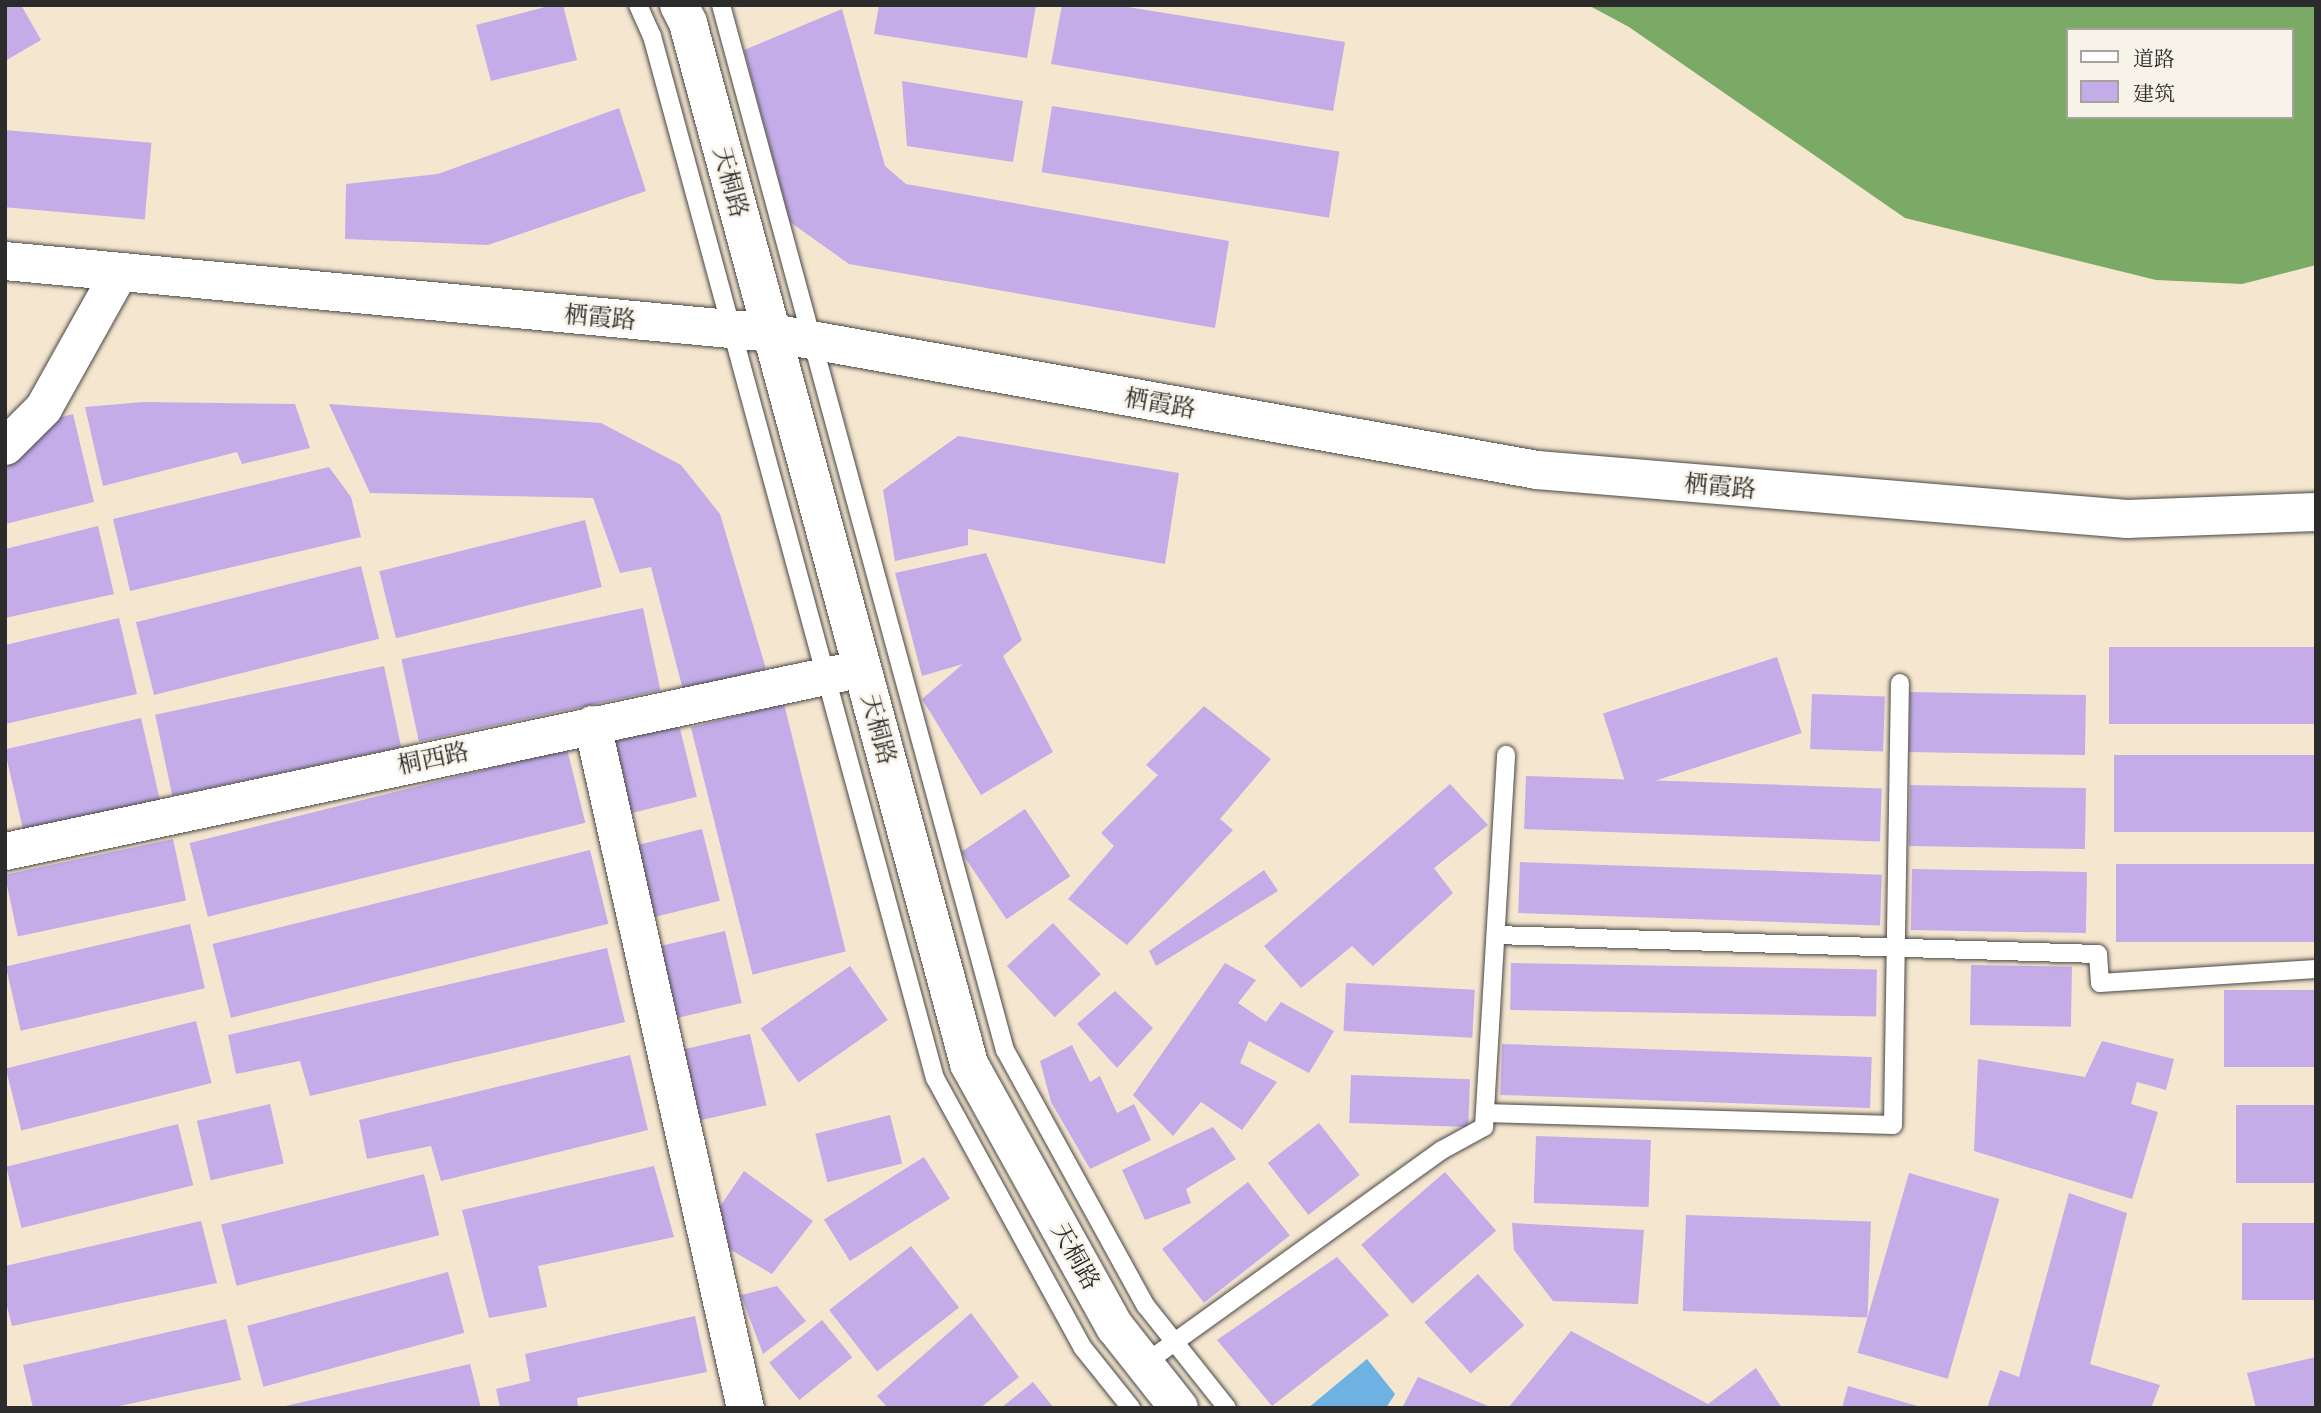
<!DOCTYPE html>
<html>
<head>
<meta charset="utf-8">
<style>
  body { margin:0 }
  #map { position:relative; width:2321px; height:1413px; overflow:hidden; background:#f5e6d0; font-family:"EB Garamond","Noto Serif SC",serif }
  div>[style] { position:absolute }
  .forest>* { inset:0; background:#7aaa65 }
  .water>* { inset:0; background:#6eb1e3 }
  .building>* { inset:0; background:#c3ace8; transform-origin:0 0 }
  .roads { filter:drop-shadow(0 0 2px #494744) drop-shadow(0 0 2px #494744) }
  .lane>* { height:18px; margin:-9px; padding:0 9px; transform-origin:9px; border-radius:9px; background:#fff }
  .street>* { height:37px; margin:-18.5px; padding:0 18.5px; transform-origin:18.5px; border-radius:18.5px; background:#fff }
  .secondary>* { height:38px; margin:-19px; padding:0 19px; transform-origin:19px; border-radius:19px; background:#fff }
  span { translate:-50% -50%; white-space:nowrap; text-align:center; line-height:1.15; -webkit-text-stroke:5px #f7f3e8; paint-order:stroke }
  .street-label { font-size:24px; color:#2b2b2b }
  .frame { position:absolute; inset:0; border:7px solid #2b2b2b; pointer-events:none }
  .legend { position:absolute; left:2066px; top:28px; width:228px; height:91px; box-sizing:border-box; background:#f7f3e8; border:2px solid #a5a39c; margin:0; padding:9px 12px; list-style:none; font-size:21px; color:#2b2b2b }
  .legend li { display:flex; align-items:center; gap:14px; height:35px }
  .legend b { width:35px; border:2px solid #a5a39c }
</style>
</head>
<body>
<div id="map">
  <div class="forest">
    <i style="clip-path:polygon(evenodd,1588px 5px,2316px 5px,2316px 265px,2242px 284px,2156px 280px,1905px 218px,1629px 27px,1588px 5px,2067px 30px,2291px 30px,2291px 117px,2067px 117px,2067px 30px)"></i>
  </div>
  <div class="water">
    <i style="clip-path:polygon(1367px 1359px,1395px 1394px,1386px 1408px,1308px 1408px)"></i>
  </div>
  <div class="building">
    <i style="clip-path:polygon(5px 5px,21px 5px,41px 40px,5px 61px)"></i>
    <i style="clip-path:polygon(553px 5px,563px 5px,577px 60px,491px 81px,476px 25px)"></i>
    <i style="clip-path:polygon(879px 5px,1036px 5px,1027px 58px,874px 34px)"></i>
    <i style="clip-path:polygon(1062px 5px,1115px 5px,1345px 42px,1333px 111px,1051px 64px)"></i>
    <i style="clip-path:polygon(842px 9px,885px 166px,906px 184px,1229px 241px,1215px 328px,849px 264px,790px 222px,744px 50px)"></i>
    <i style="clip-path:polygon(902px 81px,1023px 101px,1013px 162px,907px 146px)"></i>
    <i style="left:1052px;top:106px;width:291px;height:67px;rotate:9deg"></i>
    <i style="clip-path:polygon(619px 108px,646px 191px,488px 245px,345px 239px,346px 184px,438px 174px)"></i>
    <i style="left:5px;top:130px;width:147px;height:77px;rotate:5deg"></i>
    <i style="clip-path:polygon(143px 402px,295px 404px,310px 448px,242px 464px,237px 452px,103px 486px,85px 407px)"></i>
    <i style="clip-path:polygon(329px 404px,601px 423px,681px 465px,720px 514px,766px 669px,683px 690px,651px 567px,620px 573px,593px 498px,370px 493px)"></i>
    <i style="clip-path:polygon(73px 414px,94px 502px,5px 524px,5px 470px,45px 421px)"></i>
    <i style="clip-path:polygon(958px 436px,1179px 473px,1165px 564px,968px 529px,968px 545px,895px 561px,883px 490px)"></i>
    <i style="clip-path:polygon(329px 467px,351px 497px,361px 537px,130px 591px,113px 519px)"></i>
    <i style="left:585px;top:520px;width:69px;height:212px;rotate:76deg"></i>
    <i style="clip-path:polygon(98px 526px,114px 594px,5px 618px,5px 549px)"></i>
    <i style="clip-path:polygon(986px 553px,1022px 640px,1003px 656px,1053px 752px,981px 795px,922px 699px,963px 664px,922px 676px,895px 573px)"></i>
    <i style="left:361px;top:566px;width:75px;height:232px;rotate:76deg"></i>
    <i style="left:643px;top:608px;width:84px;height:247px;rotate:78deg"></i>
    <i style="clip-path:polygon(119px 618px,137px 694px,5px 724px,5px 645px)"></i>
    <i style="left:2316px;top:647px;width:77px;height:207px;rotate:90deg"></i>
    <i style="left:1777px;top:657px;width:80px;height:183px;rotate:72deg"></i>
    <i style="left:384px;top:666px;width:83px;height:234px;rotate:78deg"></i>
    <i style="left:1910px;top:692px;width:176px;height:60px;rotate:1deg"></i>
    <i style="left:1812px;top:694px;width:73px;height:55px;rotate:2deg"></i>
    <i style="left:784px;top:704px;width:255px;height:96px;rotate:76deg"></i>
    <i style="clip-path:polygon(1204px 706px,1271px 759px,1220px 819px,1233px 830px,1127px 945px,1068px 899px,1114px 846px,1101px 833px,1158px 775px,1146px 765px)"></i>
    <i style="left:141px;top:718px;width:84px;height:140px;rotate:77deg"></i>
    <i style="left:679px;top:725px;width:74px;height:71px;rotate:76deg"></i>
    <i style="left:567px;top:749px;width:76px;height:389px;rotate:76deg"></i>
    <i style="left:2316px;top:755px;width:77px;height:202px;rotate:90deg"></i>
    <i style="left:1526px;top:776px;width:356px;height:53px;rotate:2deg"></i>
    <i style="clip-path:polygon(1450px 784px,1488px 825px,1434px 868px,1453px 893px,1373px 966px,1352px 946px,1301px 988px,1264px 946px)"></i>
    <i style="left:1910px;top:785px;width:176px;height:61px;rotate:1deg"></i>
    <i style="left:1025px;top:809px;width:81px;height:77px;rotate:56deg"></i>
    <i style="left:702px;top:829px;width:74px;height:71px;rotate:76deg"></i>
    <i style="left:173px;top:839px;width:63px;height:172px;rotate:78deg"></i>
    <i style="left:590px;top:850px;width:76px;height:389px;rotate:76deg"></i>
    <i style="left:1520px;top:862px;width:362px;height:51px;rotate:2deg"></i>
    <i style="left:2316px;top:864px;width:78px;height:200px;rotate:90deg"></i>
    <i style="left:1912px;top:869px;width:175px;height:61px;rotate:1deg"></i>
    <i style="clip-path:polygon(1264px 870px,1278px 891px,1156px 966px,1149px 951px)"></i>
    <i style="left:1053px;top:923px;width:70px;height:63px;rotate:47deg"></i>
    <i style="left:190px;top:924px;width:66px;height:189px;rotate:77deg"></i>
    <i style="left:725px;top:931px;width:74px;height:72px;rotate:77deg"></i>
    <i style="clip-path:polygon(607px 948px,625px 1022px,310px 1096px,300px 1061px,236px 1074px,228px 1035px)"></i>
    <i style="clip-path:polygon(1225px 963px,1256px 980px,1238px 1003px,1266px 1022px,1281px 1002px,1334px 1031px,1309px 1073px,1249px 1041px,1240px 1063px,1277px 1082px,1242px 1130px,1201px 1102px,1173px 1136px,1133px 1095px)"></i>
    <i style="left:1511px;top:963px;width:366px;height:47px;rotate:1deg"></i>
    <i style="left:1971px;top:965px;width:101px;height:60px;rotate:1deg"></i>
    <i style="left:850px;top:966px;width:66px;height:109px;rotate:55deg"></i>
    <i style="left:1346px;top:983px;width:129px;height:48px;rotate:3deg"></i>
    <i style="left:2316px;top:990px;width:77px;height:92px;rotate:90deg"></i>
    <i style="clip-path:polygon(1115px 991px,1153px 1028px,1117px 1068px,1077px 1024px)"></i>
    <i style="left:196px;top:1021px;width:64px;height:196px;rotate:76deg"></i>
    <i style="left:750px;top:1034px;width:73px;height:71px;rotate:77deg"></i>
    <i style="clip-path:polygon(2102px 1041px,2174px 1059px,2166px 1090px,2137px 1082px,2131px 1104px,2158px 1112px,2132px 1199px,1974px 1151px,1978px 1059px,2085px 1077px)"></i>
    <i style="left:1502px;top:1044px;width:370px;height:51px;rotate:2deg"></i>
    <i style="clip-path:polygon(1072px 1045px,1090px 1082px,1100px 1076px,1117px 1113px,1134px 1104px,1151px 1140px,1090px 1169px,1051px 1102px,1040px 1061px)"></i>
    <i style="clip-path:polygon(630px 1055px,648px 1130px,441px 1181px,431px 1146px,367px 1159px,359px 1120px)"></i>
    <i style="left:1351px;top:1075px;width:119px;height:48px;rotate:2deg"></i>
    <i style="left:270px;top:1104px;width:61px;height:75px;rotate:77deg"></i>
    <i style="left:2316px;top:1105px;width:78px;height:80px;rotate:90deg"></i>
    <i style="left:890px;top:1115px;width:50px;height:77px;rotate:76deg"></i>
    <i style="left:1319px;top:1123px;width:66px;height:65px;rotate:52deg"></i>
    <i style="left:178px;top:1124px;width:63px;height:177px;rotate:76deg"></i>
    <i style="clip-path:polygon(1213px 1127px,1236px 1159px,1186px 1189px,1191px 1203px,1145px 1220px,1122px 1170px)"></i>
    <i style="left:1536px;top:1136px;width:115px;height:67px;rotate:2deg"></i>
    <i style="left:924px;top:1157px;width:49px;height:118px;rotate:58deg"></i>
    <i style="clip-path:polygon(654px 1166px,674px 1237px,538px 1266px,547px 1307px,489px 1318px,462px 1210px)"></i>
    <i style="clip-path:polygon(744px 1171px,813px 1221px,772px 1274px,719px 1243px,713px 1217px)"></i>
    <i style="left:1445px;top:1172px;width:78px;height:111px;rotate:49deg"></i>
    <i style="left:1909px;top:1173px;width:94px;height:187px;rotate:16deg"></i>
    <i style="left:424px;top:1174px;width:63px;height:209px;rotate:76deg"></i>
    <i style="left:1248px;top:1182px;width:68px;height:109px;rotate:52deg"></i>
    <i style="clip-path:polygon(2069px 1193px,2127px 1213px,2090px 1364px,2160px 1385px,2151px 1408px,1987px 1408px,2000px 1370px,2019px 1377px)"></i>
    <i style="left:1686px;top:1215px;width:185px;height:96px;rotate:2deg"></i>
    <i style="clip-path:polygon(201px 1221px,217px 1283px,12px 1326px,5px 1299px,5px 1266px)"></i>
    <i style="clip-path:polygon(1512px 1223px,1644px 1230px,1638px 1304px,1553px 1301px,1514px 1250px)"></i>
    <i style="left:2316px;top:1223px;width:77px;height:74px;rotate:90deg"></i>
    <i style="left:911px;top:1246px;width:78px;height:104px;rotate:52deg"></i>
    <i style="clip-path:polygon(1337px 1257px,1389px 1315px,1272px 1406px,1217px 1340px)"></i>
    <i style="left:448px;top:1272px;width:63px;height:208px;rotate:75deg"></i>
    <i style="left:1478px;top:1274px;width:69px;height:72px;rotate:48deg"></i>
    <i style="clip-path:polygon(777px 1286px,806px 1321px,763px 1354px,741px 1295px)"></i>
    <i style="clip-path:polygon(971px 1313px,1019px 1377px,980px 1408px,888px 1408px,877px 1396px)"></i>
    <i style="clip-path:polygon(695px 1316px,707px 1372px,577px 1398px,578px 1408px,500px 1408px,496px 1389px,530px 1381px,525px 1354px)"></i>
    <i style="clip-path:polygon(226px 1319px,241px 1380px,110px 1408px,33px 1408px,23px 1365px)"></i>
    <i style="left:822px;top:1320px;width:48px;height:68px;rotate:51deg"></i>
    <i style="clip-path:polygon(1571px 1331px,1708px 1404px,1756px 1368px,1782px 1408px,1508px 1408px)"></i>
    <i style="clip-path:polygon(2316px 1357px,2316px 1408px,2256px 1408px,2247px 1373px)"></i>
    <i style="clip-path:polygon(470px 1364px,481px 1408px,281px 1408px,281px 1407px)"></i>
    <i style="clip-path:polygon(1418px 1377px,1493px 1408px,1402px 1408px)"></i>
    <i style="clip-path:polygon(1033px 1382px,1054px 1408px,1001px 1408px)"></i>
    <i style="clip-path:polygon(1848px 1386px,1921px 1407px,1921px 1408px,1842px 1408px)"></i>
  </div>
  <div class="roads">
    <div class="lane">
      <i style="left:638px;top:5px;width:34px;rotate:66deg"></i>
      <i style="left:652px;top:36px;width:1080px;rotate:74.81deg"></i>
      <i style="left:935px;top:1078px;width:308px;rotate:61.3deg"></i>
      <i style="left:1083px;top:1348px;width:77px;rotate:51.3deg"></i>
      <i style="left:721px;top:5px;width:1083px;rotate:74.8deg"></i>
      <i style="left:1005px;top:1050px;width:292px;rotate:61.2deg"></i>
      <i style="left:1146px;top:1306px;width:130px;rotate:51.5deg"></i>
      <i style="left:1496px;top:935px;width:602px;rotate:1.81deg"></i>
      <i style="left:2098px;top:954px;width:29px;rotate:86deg"></i>
      <i style="left:2100px;top:983px;width:216px;rotate:-3.7deg"></i>
      <i style="left:1485px;top:1113px;width:408px;rotate:1.7deg"></i>
      <i style="left:1893px;top:1125px;width:442px;rotate:-89.1deg"></i>
      <i style="left:1144px;top:1364px;width:367px;rotate:-35.7deg"></i>
      <i style="left:1442px;top:1150px;width:48px;rotate:-28.7deg"></i>
      <i style="left:1484px;top:1127px;width:373px;rotate:-86.6deg"></i>
    </div>
    <div class="street">
      <i style="left:5px;top:446px;width:54px;rotate:-45deg"></i>
      <i style="left:43px;top:408px;width:156px;rotate:-60.8deg"></i>
      <i style="left:592px;top:724px;width:701px;rotate:77.39deg"></i>
      <i style="left:5px;top:851px;width:876px;rotate:-12.05deg"></i>
    </div>
    <div class="secondary">
      <i style="left:679px;top:5px;width:20px;rotate:63deg"></i>
      <i style="left:688px;top:23px;width:1078px;rotate:74.89deg"></i>
      <i style="left:969px;top:1064px;width:301px;rotate:61deg"></i>
      <i style="left:1115px;top:1327px;width:103px;rotate:51.7deg"></i>
      <i style="left:5px;top:261px;width:770px;rotate:5.36deg"></i>
      <i style="left:772px;top:333px;width:777px;rotate:10.15deg"></i>
      <i style="left:1537px;top:470px;width:592px;rotate:4.75deg"></i>
      <i style="left:2127px;top:519px;width:189px;rotate:-2.1deg"></i>
    </div>
  </div>
  <div class="street-label">
    <span style="left:731px;top:182px;rotate:75deg">天桐路</span>
    <span style="left:600px;top:317px;rotate:5deg">栖霞路</span>
    <span style="left:1160px;top:403px;rotate:10deg">栖霞路</span>
    <span style="left:1720px;top:486px;rotate:5deg">栖霞路</span>
    <span style="left:879px;top:729px;rotate:75deg">天桐路</span>
    <span style="left:433px;top:758px;rotate:-12deg">桐西路</span>
    <span style="left:1076px;top:1256px;rotate:61deg">天桐路</span>
  </div>
  <div class="frame"></div>
  <ul class="legend">
  <li><b style="height:9px;background:#fff"></b>道路</li>
  <li><b style="height:19px;background:#c3ace8"></b>建筑</li>
  </ul>
</div>
</body>
</html>
